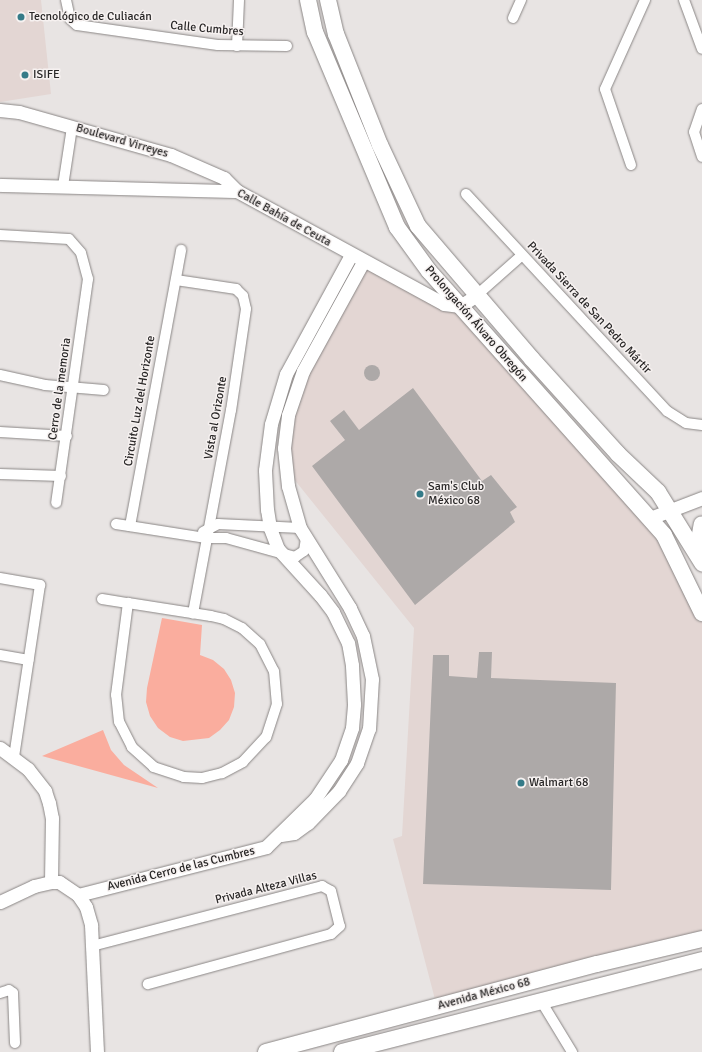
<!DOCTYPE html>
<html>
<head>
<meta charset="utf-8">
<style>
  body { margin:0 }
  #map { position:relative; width:702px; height:1052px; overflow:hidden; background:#e8e4e3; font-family:Signika,sans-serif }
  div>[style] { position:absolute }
  .built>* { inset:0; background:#e3d6d3 }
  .green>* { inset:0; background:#faad9e }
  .building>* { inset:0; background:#ada9a8 }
  .round { border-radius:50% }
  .roads { filter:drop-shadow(0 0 1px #8a8685) drop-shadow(0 0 1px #8a8685) }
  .minor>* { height:10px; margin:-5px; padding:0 5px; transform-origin:5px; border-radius:5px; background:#fff }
  .tertiary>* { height:13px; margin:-6.5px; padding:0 6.5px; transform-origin:6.5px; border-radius:6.5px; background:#fff }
  .primary>* { height:16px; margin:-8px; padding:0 8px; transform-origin:8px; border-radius:8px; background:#fff }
  .dots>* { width:11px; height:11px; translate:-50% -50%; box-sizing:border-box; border:2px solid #f6f1f0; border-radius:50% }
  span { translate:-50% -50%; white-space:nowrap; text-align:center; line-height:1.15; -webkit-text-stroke:3px #f6f1f0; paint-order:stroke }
  .poi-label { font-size:12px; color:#292727 }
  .left { translate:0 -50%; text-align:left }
  .street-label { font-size:12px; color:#292727 }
</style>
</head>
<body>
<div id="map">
  <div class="built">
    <i style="clip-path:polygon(0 0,41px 0,51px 94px,0 102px)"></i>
    <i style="clip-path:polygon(363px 262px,467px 312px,650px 518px,702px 619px,702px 940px,437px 1007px,393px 839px,402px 836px,414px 628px,285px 468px,288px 415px)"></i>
  </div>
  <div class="green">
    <i style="clip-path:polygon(162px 618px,202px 625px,200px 655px,213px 660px,224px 669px,231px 680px,235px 693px,234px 707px,229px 720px,220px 730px,209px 738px,183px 741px,170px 737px,158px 728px,150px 716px,146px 702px,147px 688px)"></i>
    <i style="clip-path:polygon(103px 730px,111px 750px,124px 765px,158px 788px,42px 756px)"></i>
  </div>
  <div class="building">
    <i class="round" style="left:364px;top:365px;width:16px;height:16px"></i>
    <i style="clip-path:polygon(413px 388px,482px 481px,491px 475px,517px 507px,510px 512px,515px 522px,415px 605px,312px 466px,345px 440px,330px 421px,344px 410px,359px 430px)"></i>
    <i style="clip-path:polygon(479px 652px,492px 652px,491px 678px,616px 683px,611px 890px,423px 884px,433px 655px,449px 655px,449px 676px,477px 678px)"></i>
  </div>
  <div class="roads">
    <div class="minor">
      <i style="left:66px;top:0;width:19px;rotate:78deg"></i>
      <i style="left:70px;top:19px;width:9px;rotate:41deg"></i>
      <i style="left:77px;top:25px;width:142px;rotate:8.1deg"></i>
      <i style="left:218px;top:45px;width:69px;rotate:0.8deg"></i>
      <i style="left:684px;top:0;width:52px;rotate:69.8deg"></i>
      <i style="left:513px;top:18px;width:20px;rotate:-66deg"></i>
      <i style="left:237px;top:46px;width:46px;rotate:-87.5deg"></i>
      <i style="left:702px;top:109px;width:24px;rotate:109deg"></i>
      <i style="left:694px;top:132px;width:26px;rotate:72deg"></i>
      <i style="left:631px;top:165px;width:80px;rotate:-108.9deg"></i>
      <i style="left:605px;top:89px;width:98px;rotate:-65.8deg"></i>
      <i style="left:63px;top:186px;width:60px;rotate:-81.3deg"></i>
      <i style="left:466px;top:194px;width:296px;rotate:47.2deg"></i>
      <i style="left:667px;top:411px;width:22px;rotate:32deg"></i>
      <i style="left:686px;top:423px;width:16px;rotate:7deg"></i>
      <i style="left:0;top:235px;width:69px;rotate:3.3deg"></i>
      <i style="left:69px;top:239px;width:18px;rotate:49deg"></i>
      <i style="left:81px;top:253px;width:27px;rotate:75deg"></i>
      <i style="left:88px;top:279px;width:226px;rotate:98.1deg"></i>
      <i style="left:176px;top:280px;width:61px;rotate:8.5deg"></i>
      <i style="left:236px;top:289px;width:10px;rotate:45deg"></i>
      <i style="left:243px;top:296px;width:13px;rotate:77deg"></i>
      <i style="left:246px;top:309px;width:102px;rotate:98.4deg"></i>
      <i style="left:231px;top:410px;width:207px;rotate:100.6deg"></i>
      <i style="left:477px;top:295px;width:60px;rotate:-41.6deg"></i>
      <i style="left:0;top:375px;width:46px;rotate:12.5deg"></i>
      <i style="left:45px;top:385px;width:59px;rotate:4.8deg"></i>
      <i style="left:0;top:432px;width:67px;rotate:3.4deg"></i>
      <i style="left:0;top:474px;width:61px;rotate:1.9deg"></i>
      <i style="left:116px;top:524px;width:90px;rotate:8.9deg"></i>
      <i style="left:205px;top:538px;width:21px"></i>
      <i style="left:226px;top:538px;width:72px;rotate:15.4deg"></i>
      <i style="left:295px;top:557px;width:11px;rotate:-34deg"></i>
      <i style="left:304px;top:551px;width:12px;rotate:-81deg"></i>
      <i style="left:130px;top:526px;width:281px;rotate:-79.5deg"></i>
      <i style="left:203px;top:532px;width:17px;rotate:-28deg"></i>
      <i style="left:218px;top:524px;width:82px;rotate:2.8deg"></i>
      <i style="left:0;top:578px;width:41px;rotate:9.9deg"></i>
      <i style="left:40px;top:585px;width:173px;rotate:98.6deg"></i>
      <i style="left:102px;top:599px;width:26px;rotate:9deg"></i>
      <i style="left:128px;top:603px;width:84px;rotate:8.9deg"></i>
      <i style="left:211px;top:616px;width:13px;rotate:13deg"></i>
      <i style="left:224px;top:619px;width:20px;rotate:27deg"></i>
      <i style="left:242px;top:628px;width:24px;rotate:42deg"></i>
      <i style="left:260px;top:644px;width:30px;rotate:63deg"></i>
      <i style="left:274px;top:671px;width:33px;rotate:85deg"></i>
      <i style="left:277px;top:704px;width:35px;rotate:108deg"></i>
      <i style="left:266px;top:737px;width:34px;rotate:133deg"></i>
      <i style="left:243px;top:762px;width:24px;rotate:152deg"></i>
      <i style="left:222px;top:773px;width:21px;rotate:166deg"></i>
      <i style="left:202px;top:778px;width:18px;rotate:-177deg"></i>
      <i style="left:184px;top:777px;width:32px;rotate:-162deg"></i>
      <i style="left:154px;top:767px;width:30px;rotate:-138deg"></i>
      <i style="left:132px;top:747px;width:28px;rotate:-117deg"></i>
      <i style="left:119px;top:722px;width:27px;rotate:-96deg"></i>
      <i style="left:116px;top:695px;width:93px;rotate:-82.6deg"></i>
      <i style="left:0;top:655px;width:29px;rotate:10deg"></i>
      <i style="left:92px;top:946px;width:238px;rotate:-14.6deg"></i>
      <i style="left:322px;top:886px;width:10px;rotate:29deg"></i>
      <i style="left:331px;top:891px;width:36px;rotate:76deg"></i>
      <i style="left:340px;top:926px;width:12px;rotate:138deg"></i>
      <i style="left:331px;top:934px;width:190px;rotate:164.7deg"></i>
      <i style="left:0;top:993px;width:9px;rotate:-18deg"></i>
      <i style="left:9px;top:990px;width:5px;rotate:37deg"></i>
      <i style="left:13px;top:993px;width:50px;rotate:87.7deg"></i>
      <i style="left:541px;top:1001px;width:60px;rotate:58.7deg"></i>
    </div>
    <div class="tertiary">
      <i style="left:0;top:110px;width:19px;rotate:6deg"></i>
      <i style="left:19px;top:112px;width:158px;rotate:15.8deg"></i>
      <i style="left:171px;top:155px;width:58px;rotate:23.5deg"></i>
      <i style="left:224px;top:178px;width:18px;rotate:45deg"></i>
      <i style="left:0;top:185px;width:237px;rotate:1.5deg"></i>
      <i style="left:237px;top:191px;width:236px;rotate:28.6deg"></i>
      <i style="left:444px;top:304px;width:16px;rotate:7deg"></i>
      <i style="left:460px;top:306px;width:20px;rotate:-33deg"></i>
      <i style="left:650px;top:518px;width:56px;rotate:-21deg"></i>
      <i style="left:0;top:748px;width:35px;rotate:37deg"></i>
      <i style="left:28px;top:769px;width:28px;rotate:52deg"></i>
      <i style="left:45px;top:791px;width:13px;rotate:72deg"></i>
      <i style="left:49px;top:803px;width:15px;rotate:79deg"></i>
      <i style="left:52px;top:818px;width:64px;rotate:90.9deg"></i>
      <i style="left:281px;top:835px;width:13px;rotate:-9deg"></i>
      <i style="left:294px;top:833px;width:17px;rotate:-36deg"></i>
      <i style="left:308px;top:823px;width:45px;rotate:-45.9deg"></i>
      <i style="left:339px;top:791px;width:33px;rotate:-57deg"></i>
      <i style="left:357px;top:763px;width:36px;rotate:-71deg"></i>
      <i style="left:369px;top:729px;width:50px;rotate:-86.6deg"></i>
      <i style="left:372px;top:679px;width:44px;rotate:-101.8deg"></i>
      <i style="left:363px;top:636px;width:31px;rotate:-115deg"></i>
      <i style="left:350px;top:608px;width:94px;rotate:-122deg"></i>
      <i style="left:300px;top:528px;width:44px;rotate:-105.9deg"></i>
      <i style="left:288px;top:486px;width:38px;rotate:-96deg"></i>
      <i style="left:284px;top:448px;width:33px;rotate:-83deg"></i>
      <i style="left:288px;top:415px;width:46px;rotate:-71.2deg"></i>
      <i style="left:303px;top:371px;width:124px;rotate:-61.2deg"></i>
      <i style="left:78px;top:895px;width:194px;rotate:-14.3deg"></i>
      <i style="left:266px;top:847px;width:69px;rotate:-44.4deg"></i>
      <i style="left:315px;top:799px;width:47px;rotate:-56.3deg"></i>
      <i style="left:341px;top:760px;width:34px;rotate:-71deg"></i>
      <i style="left:352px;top:728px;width:24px;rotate:-85deg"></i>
      <i style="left:354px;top:704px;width:39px;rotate:-93deg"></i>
      <i style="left:352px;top:665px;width:22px;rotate:-100deg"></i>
      <i style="left:348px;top:643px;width:34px;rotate:-116deg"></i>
      <i style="left:333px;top:612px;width:21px;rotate:-127deg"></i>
      <i style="left:320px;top:595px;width:62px;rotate:-132.4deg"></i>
      <i style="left:278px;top:549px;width:22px;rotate:-111deg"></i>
      <i style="left:270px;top:528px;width:18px;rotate:-99deg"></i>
      <i style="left:267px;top:510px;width:40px;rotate:-92.9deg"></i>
      <i style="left:265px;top:470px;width:46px;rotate:-82.6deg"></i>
      <i style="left:271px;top:424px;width:52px;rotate:-73.3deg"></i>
      <i style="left:286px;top:374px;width:136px;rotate:-61.4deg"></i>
      <i style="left:0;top:902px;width:38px;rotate:-25deg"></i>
      <i style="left:34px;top:886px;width:17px;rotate:-13deg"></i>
      <i style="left:51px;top:882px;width:8px"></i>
      <i style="left:59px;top:882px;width:23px;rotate:34deg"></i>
      <i style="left:78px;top:895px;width:14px;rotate:56deg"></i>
      <i style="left:86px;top:907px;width:19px;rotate:74deg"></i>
      <i style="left:91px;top:925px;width:127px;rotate:87.3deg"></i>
    </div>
    <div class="primary">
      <i style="left:308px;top:0;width:33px;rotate:78deg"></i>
      <i style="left:315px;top:32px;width:212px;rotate:67.2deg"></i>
      <i style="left:397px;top:227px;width:54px;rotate:54deg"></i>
      <i style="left:429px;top:271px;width:353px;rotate:48.3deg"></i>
      <i style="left:664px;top:535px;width:87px;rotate:64deg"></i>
      <i style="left:328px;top:0;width:35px;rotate:77deg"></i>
      <i style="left:336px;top:34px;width:119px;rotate:68.4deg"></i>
      <i style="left:380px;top:145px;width:89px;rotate:64.9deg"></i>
      <i style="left:418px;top:226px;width:175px;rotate:49.4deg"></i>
      <i style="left:532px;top:359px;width:128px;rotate:47.8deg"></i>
      <i style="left:618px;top:454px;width:55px;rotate:43.5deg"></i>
      <i style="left:658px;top:492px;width:84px;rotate:58.2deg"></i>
      <i style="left:697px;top:551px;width:27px;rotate:-80deg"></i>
      <i style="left:266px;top:1052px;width:342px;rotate:-14.9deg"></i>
      <i style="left:597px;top:964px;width:108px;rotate:-13.4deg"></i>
      <i style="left:342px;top:1052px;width:372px;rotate:-14.3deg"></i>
    </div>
  </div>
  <div class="dots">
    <i style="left:21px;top:17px;background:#357b88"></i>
    <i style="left:25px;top:75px;background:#357b88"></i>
    <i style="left:420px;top:494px;background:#357b88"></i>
    <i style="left:521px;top:783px;background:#357b88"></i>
  </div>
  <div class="poi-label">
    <span class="left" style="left:29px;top:17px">Tecnológico de Culiacán</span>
    <span class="left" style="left:33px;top:75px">ISIFE</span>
    <span class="left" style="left:428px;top:494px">Sam's Club<br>México 68</span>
    <span class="left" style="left:529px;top:783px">Walmart 68</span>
  </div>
  <div class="street-label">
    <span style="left:207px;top:29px;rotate:5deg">Calle Cumbres</span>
    <span style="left:122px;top:141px;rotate:16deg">Boulevard Virreyes</span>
    <span style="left:284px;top:218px;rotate:29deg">Calle Bahía de Ceuta</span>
    <span style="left:589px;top:308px;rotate:47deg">Privada Sierra de San Pedro Mártir</span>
    <span style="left:476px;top:324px;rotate:49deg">Prolongación Álvaro Obregón</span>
    <span style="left:60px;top:389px;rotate:-82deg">Cerro de la memoria</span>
    <span style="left:140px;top:401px;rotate:-80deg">Circuito Luz del Horizonte</span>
    <span style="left:216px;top:418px;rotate:-80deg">Vista al Orizonte</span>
    <span style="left:181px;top:869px;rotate:-14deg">Avenida Cerro de las Cumbres</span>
    <span style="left:266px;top:888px;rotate:-14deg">Privada Alteza Villas</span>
    <span style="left:484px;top:994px;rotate:-15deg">Avenida México 68</span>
  </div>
</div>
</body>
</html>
